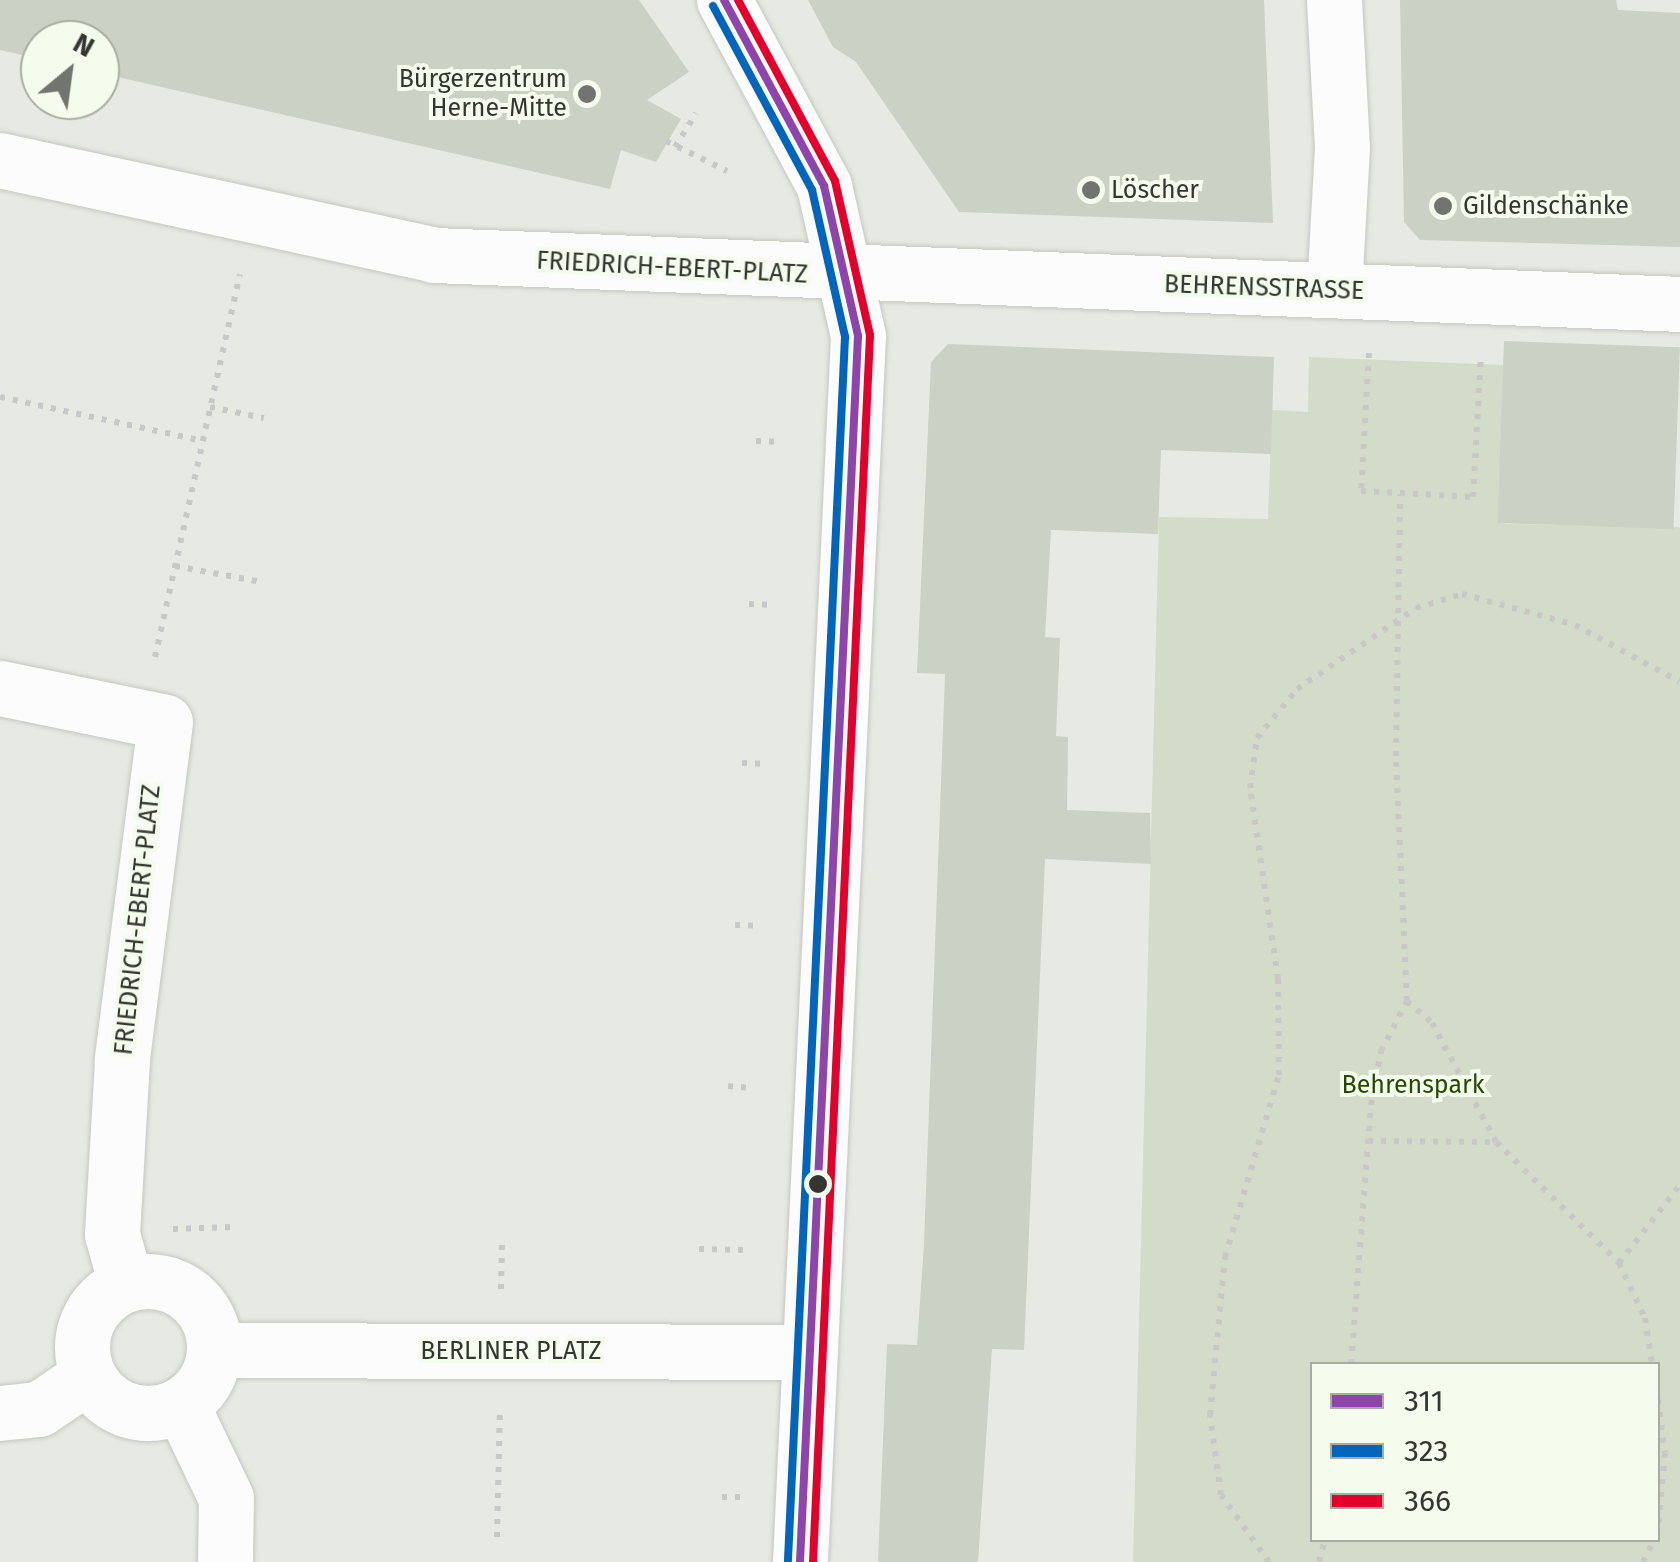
<!DOCTYPE html>
<html>
<head>
<meta charset="utf-8">
<style>
  body { margin:0 }
  #map { position:relative; width:1680px; height:1562px; overflow:hidden; background:#e7eae2; font-family:"Fira Sans",sans-serif }
  div>[style] { position:absolute }
  .green>* { inset:0; background:#d2dcc8 }
  .building>* { inset:0; background:#cbd1c4; transform-origin:0 0 }
  .path>* { height:6px; margin-top:-3px; transform-origin:0; background:repeating-linear-gradient(90deg,#c8c9c7 0 5px,transparent 0 13px) }
  .roads { filter:drop-shadow(0 0 2px #c4c7c0) drop-shadow(0 0 2px #c4c7c0) }
  .minor>* { height:55px; margin:-27.5px; padding:0 27.5px; transform-origin:27.5px; border-radius:27.5px; background:#fbfcfb }
  .minor>.ring { margin:-27.5px; padding:0; box-sizing:content-box; background:none; border:55px solid #fbfcfb; border-radius:50% }
  .bus-1>* { height:8px; margin:-4px; padding:0 4px; transform-origin:4px; border-radius:4px; background:#8e44ad }
  .bus-2>* { height:8px; margin:-4px; padding:0 4px; transform-origin:4px; border-radius:4px; background:#0065bd }
  .bus-3>* { height:8px; margin:-4px; padding:0 4px; transform-origin:4px; border-radius:4px; background:#e4002b }
  .dots>* { width:28px; height:28px; translate:-50% -50%; box-sizing:border-box; border:5px solid #f4fced; border-radius:50% }
  span { translate:-50% -50%; white-space:nowrap; text-align:center; line-height:1.15; -webkit-text-stroke:8px #f4fced; paint-order:stroke }
  .poi-label { font-size:25px; color:#333631 }
  .right { translate:-100% -50%; text-align:right }
  .left { translate:0 -50%; text-align:left }
  .street-label { font-size:25px; color:#333631 }
  .park-label { font-size:25px; color:#2d4700 }
  .legend { position:absolute; left:1310px; top:1362px; width:350px; height:180px; box-sizing:border-box; background:#f4fced; border:2px solid #a7ada2; margin:0; padding:12px 18px; list-style:none; font-size:30px; color:#333631 }
  .legend li { display:flex; align-items:center; gap:20px; height:50px }
  .legend b { width:50px; border:2px solid #a7ada2 }
  .north { position:absolute; left:20px; top:20px; width:100px; height:100px; box-sizing:border-box; background:#f4fced; border:2px solid #a7ada2; border-radius:50%; rotate:29deg; font-size:28px; font-weight:700; line-height:40px; text-align:center; color:#333631 }
  .north::after { content:''; display:block; margin:auto; width:35px; height:45px; background:#72756f; clip-path:polygon(50% 0,100% 100%,50% 72%,0 100%) }
</style>
</head>
<body>
<div id="map">
  <div class="green">
    <i style="clip-path:polygon(evenodd,1309px 357px,1503px 365px,1505px 524px,1680px 527px,1680px 1562px,1133px 1562px,1159px 517px,1268px 519px,1272px 410px,1308px 412px,1309px 357px,1312px 1364px,1658px 1364px,1658px 1540px,1312px 1540px,1312px 1364px)"></i>
  </div>
  <div class="building">
    <i style="clip-path:polygon(0 0,639px 0,689px 72px,647px 100px,681px 119px,656px 162px,621px 150px,610px 189px,100px 73px,100px 40px,40px 40px,40px 59px,0 50px)"></i>
    <i style="clip-path:polygon(808px 0,1264px 0,1273px 223px,959px 212px,856px 62px,833px 47px)"></i>
    <i style="clip-path:polygon(1400px 0,1616px 0,1618px 10px,1680px 13px,1680px 247px,1420px 240px,1404px 222px)"></i>
    <i style="left:1504px;top:341px;width:176px;height:182px;rotate:2deg"></i>
    <i style="clip-path:polygon(948px 344px,1274px 357px,1271px 454px,1161px 450px,1158px 534px,1051px 530px,1045px 637px,1060px 638px,1056px 736px,1068px 737px,1067px 810px,1150px 813px,1151px 864px,1045px 859px,1024px 1350px,992px 1349px,978px 1562px,878px 1562px,887px 1344px,917px 1345px,924px 1244px,945px 674px,917px 673px,931px 362px)"></i>
  </div>
  <div class="path">
    <i style="left:666px;top:141px;width:68px;rotate:26.2deg"></i>
    <i style="left:675px;top:147px;width:40px;rotate:-58deg"></i>
    <i style="left:1369px;top:353px;width:138px;rotate:93.3deg"></i>
    <i style="left:1361px;top:491px;width:112px;rotate:3.1deg"></i>
    <i style="left:1473px;top:497px;width:141px;rotate:-86.8deg"></i>
    <i style="left:0;top:397px;width:208px;rotate:12.2deg"></i>
    <i style="left:210px;top:407px;width:55px;rotate:11.5deg"></i>
    <i style="left:756px;top:441px;width:24px;rotate:2deg"></i>
    <i style="left:175px;top:566px;width:83px;rotate:10.4deg"></i>
    <i style="left:749px;top:604px;width:24px;rotate:2deg"></i>
    <i style="left:155px;top:657px;width:392px;rotate:-77.5deg"></i>
    <i style="left:742px;top:763px;width:24px;rotate:2deg"></i>
    <i style="left:735px;top:925px;width:24px;rotate:2deg"></i>
    <i style="left:1407px;top:1001px;width:33px;rotate:41deg"></i>
    <i style="left:1432px;top:1023px;width:135px;rotate:61.7deg"></i>
    <i style="left:1496px;top:1142px;width:173px;rotate:44.5deg"></i>
    <i style="left:1619px;top:1263px;width:61px;rotate:64.7deg"></i>
    <i style="left:1645px;top:1318px;width:47px;rotate:81.3deg"></i>
    <i style="left:728px;top:1086px;width:24px;rotate:5deg"></i>
    <i style="left:1368px;top:1141px;width:128px;rotate:0.4deg"></i>
    <i style="left:173px;top:1229px;width:59px;rotate:-1.9deg"></i>
    <i style="left:699px;top:1249px;width:46px;rotate:1.2deg"></i>
    <i style="left:1619px;top:1263px;width:99px;rotate:-52deg"></i>
    <i style="left:501px;top:1289px;width:49px;rotate:-88.8deg"></i>
    <i style="left:1351px;top:1364px;width:260px;rotate:-85.6deg"></i>
    <i style="left:1371px;top:1105px;width:55px;rotate:-79.5deg"></i>
    <i style="left:1381px;top:1051px;width:56px;rotate:-62.5deg"></i>
    <i style="left:1407px;top:1001px;width:245px;rotate:-92.6deg"></i>
    <i style="left:1396px;top:756px;width:262px;rotate:-89.1deg"></i>
    <i style="left:1658px;top:1399px;width:54px;rotate:82.6deg"></i>
    <i style="left:1665px;top:1453px;width:75px;rotate:95.3deg"></i>
    <i style="left:722px;top:1497px;width:23px"></i>
    <i style="left:497px;top:1537px;width:128px;rotate:-88.7deg"></i>
    <i style="left:1269px;top:1562px;width:82px;rotate:-125.6deg"></i>
    <i style="left:1221px;top:1495px;width:81px;rotate:-97.8deg"></i>
    <i style="left:1210px;top:1415px;width:159px;rotate:-84.6deg"></i>
    <i style="left:1225px;top:1257px;width:190px;rotate:-73.5deg"></i>
    <i style="left:1279px;top:1075px;width:96px;rotate:-90.6deg"></i>
    <i style="left:1278px;top:979px;width:193px;rotate:-98.3deg"></i>
    <i style="left:1250px;top:788px;width:50px;rotate:-82deg"></i>
    <i style="left:1257px;top:738px;width:63px;rotate:-50.8deg"></i>
    <i style="left:1297px;top:689px;width:144px;rotate:-34.2deg"></i>
    <i style="left:1416px;top:608px;width:48px;rotate:-16.9deg"></i>
    <i style="left:1462px;top:594px;width:117px;rotate:15.3deg"></i>
    <i style="left:1575px;top:625px;width:119px;rotate:28.5deg"></i>
    <i style="left:1319px;top:1562px;width:23px;rotate:-75deg"></i>
    <i style="left:1643px;top:1562px;width:25px;rotate:-63deg"></i>
  </div>
  <div class="roads">
    <div class="minor">
      <i style="left:724px;top:0;width:211px;rotate:61.7deg"></i>
      <i style="left:824px;top:186px;width:154px;rotate:77.2deg"></i>
      <i style="left:858px;top:336px;width:1227px;rotate:92.71deg"></i>
      <i style="left:1334px;top:0;width:147px;rotate:86.9deg"></i>
      <i style="left:1342px;top:147px;width:142px;rotate:93.2deg"></i>
      <i style="left:0;top:160px;width:444px;rotate:12.3deg"></i>
      <i style="left:434px;top:255px;width:1247px;rotate:2.25deg"></i>
      <i style="left:0;top:688px;width:168px;rotate:11.6deg"></i>
      <i style="left:165px;top:722px;width:341px;rotate:97.3deg"></i>
      <i style="left:122px;top:1060px;width:174px;rotate:93.3deg"></i>
      <i style="left:112px;top:1234px;width:52px;rotate:74.4deg"></i>
      <i class="ring" style="left:82px;top:1281px;width:77px;height:77px"></i>
      <i style="left:214px;top:1350px;width:593px;rotate:0.19deg"></i>
      <i style="left:181px;top:1404px;width:104px;rotate:64.4deg"></i>
      <i style="left:226px;top:1498px;width:64px;rotate:90.9deg"></i>
      <i style="left:0;top:1413px;width:39px;rotate:-6deg"></i>
      <i style="left:39px;top:1409px;width:59px;rotate:-34deg"></i>
    </div>
  </div>
  <div class="bus-1">
    <i style="left:724px;top:0;width:211px;rotate:61.7deg"></i>
    <i style="left:824px;top:186px;width:154px;rotate:77.2deg"></i>
    <i style="left:858px;top:336px;width:1227px;rotate:92.71deg"></i>
  </div>
  <div class="bus-2">
    <i style="left:713px;top:6px;width:209px;rotate:61.7deg"></i>
    <i style="left:812px;top:190px;width:151px;rotate:77.3deg"></i>
    <i style="left:845px;top:337px;width:1225px;rotate:92.67deg"></i>
  </div>
  <div class="bus-3">
    <i style="left:738px;top:0;width:205px;rotate:61.8deg"></i>
    <i style="left:835px;top:181px;width:158px;rotate:77.2deg"></i>
    <i style="left:870px;top:335px;width:1228px;rotate:92.66deg"></i>
  </div>
  <div class="dots">
    <i style="left:587px;top:94px;background:#72756f"></i>
    <i style="left:1091px;top:190px;background:#72756f"></i>
    <i style="left:1443px;top:206px;background:#72756f"></i>
    <i style="left:818px;top:1184px;background:#333631"></i>
  </div>
  <div class="poi-label">
    <span class="right" style="left:567px;top:94px">Bürgerzentrum<br>Herne-Mitte</span>
    <span class="left" style="left:1111px;top:190px">Löscher</span>
    <span class="left" style="left:1463px;top:206px">Gildenschänke</span>
  </div>
  <div class="street-label">
    <span style="left:672px;top:268px;rotate:3deg">FRIEDRICH-EBERT-PLATZ</span>
    <span style="left:1264px;top:288px;rotate:2deg">BEHRENSSTRASSE</span>
    <span style="left:138px;top:920px;rotate:-84deg">FRIEDRICH-EBERT-PLATZ</span>
    <span style="left:511px;top:1351px">BERLINER PLATZ</span>
  </div>
  <div class="park-label">
    <span style="left:1413px;top:1085px">Behrenspark</span>
  </div>
  <ul class="legend">
  <li><b style="height:12px;background:#8e44ad"></b>311</li>
  <li><b style="height:12px;background:#0065bd"></b>323</li>
  <li><b style="height:12px;background:#e4002b"></b>366</li>
  </ul>
  <div class="north">N</div>
</div>
</body>
</html>
